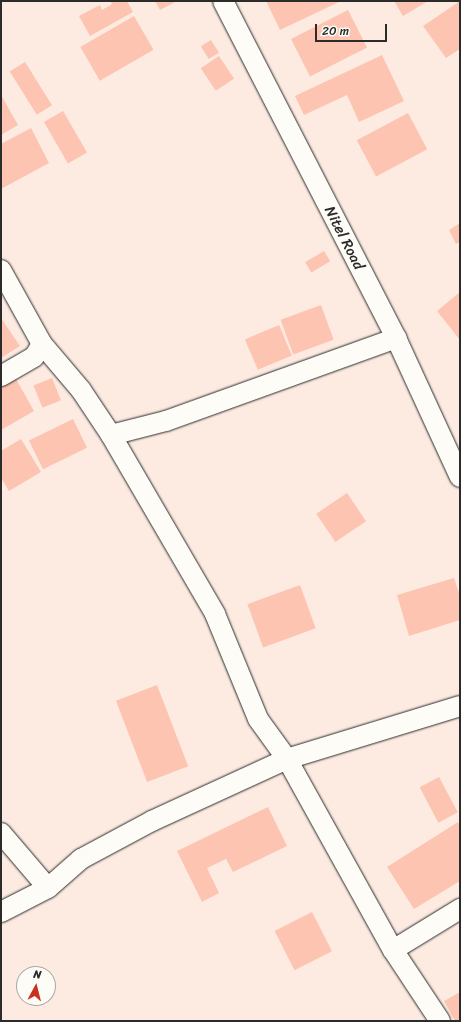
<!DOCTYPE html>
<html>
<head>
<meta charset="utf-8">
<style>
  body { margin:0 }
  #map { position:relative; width:461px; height:1022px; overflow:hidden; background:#fdebe2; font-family:Sriracha,sans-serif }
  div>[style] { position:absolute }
  .building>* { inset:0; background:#fcc4b1; transform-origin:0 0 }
  .roads { filter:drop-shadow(0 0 1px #2b2b2b) drop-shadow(0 0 1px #2b2b2b) }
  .minor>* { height:20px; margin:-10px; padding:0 10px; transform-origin:10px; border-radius:10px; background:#fdfcf7 }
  span { translate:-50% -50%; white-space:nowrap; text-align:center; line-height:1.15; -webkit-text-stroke:3px #fdfcf7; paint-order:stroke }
  .street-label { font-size:15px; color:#2b2b2b }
  .frame { position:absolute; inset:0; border:2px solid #2b2b2b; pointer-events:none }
  .north { position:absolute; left:16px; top:966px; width:40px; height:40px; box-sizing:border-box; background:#fdfcf7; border:1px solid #a9a8a5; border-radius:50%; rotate:7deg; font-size:11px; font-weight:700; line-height:16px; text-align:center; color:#2b2b2b }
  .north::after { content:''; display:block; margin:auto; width:14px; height:18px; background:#c8321e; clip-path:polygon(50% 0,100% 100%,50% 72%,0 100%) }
  .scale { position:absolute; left:315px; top:24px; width:72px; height:18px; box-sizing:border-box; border:2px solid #2b2b2b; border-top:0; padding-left:5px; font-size:12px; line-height:14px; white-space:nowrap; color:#2b2b2b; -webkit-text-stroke:3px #fdfcf7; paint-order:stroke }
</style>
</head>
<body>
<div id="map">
  <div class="building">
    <i style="clip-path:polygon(110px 1px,127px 1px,133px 12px,90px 36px,79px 16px,100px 5px,102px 10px,112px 4px)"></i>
    <i style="clip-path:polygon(155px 1px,177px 1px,160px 10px)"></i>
    <i style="clip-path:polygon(266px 1px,341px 1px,280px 30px)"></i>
    <i style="clip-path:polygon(394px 1px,428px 1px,403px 16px)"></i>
    <i style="clip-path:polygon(460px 1px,460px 49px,446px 58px,423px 26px)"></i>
    <i style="left:348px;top:10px;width:42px;height:64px;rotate:63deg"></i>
    <i style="left:134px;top:16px;width:39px;height:62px;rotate:60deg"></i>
    <i style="left:211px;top:40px;width:15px;height:12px;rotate:58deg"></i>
    <i style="clip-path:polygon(382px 55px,404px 101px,359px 122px,347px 95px,304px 115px,295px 96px)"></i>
    <i style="left:219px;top:56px;width:27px;height:22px;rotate:56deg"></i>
    <i style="left:25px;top:62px;width:51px;height:18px;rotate:58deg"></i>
    <i style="clip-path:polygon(1px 95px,18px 125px,1px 135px)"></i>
    <i style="left:63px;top:111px;width:48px;height:22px;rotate:60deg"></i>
    <i style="left:408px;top:113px;width:41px;height:58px;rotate:62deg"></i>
    <i style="clip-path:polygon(31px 128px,49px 163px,1px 189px,1px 144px)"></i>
    <i style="clip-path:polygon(460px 223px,460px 242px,456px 244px,449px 230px)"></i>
    <i style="left:324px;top:251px;width:12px;height:22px;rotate:59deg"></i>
    <i style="clip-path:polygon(460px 292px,460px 340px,437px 311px)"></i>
    <i style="left:321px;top:305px;width:37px;height:43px;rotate:70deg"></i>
    <i style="clip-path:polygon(1px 318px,20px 346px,1px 358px)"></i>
    <i style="left:279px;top:325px;width:33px;height:37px;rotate:67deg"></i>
    <i style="left:52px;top:378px;width:24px;height:20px;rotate:68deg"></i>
    <i style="clip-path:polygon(16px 379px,34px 411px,1px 430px,1px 387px)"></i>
    <i style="left:73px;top:419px;width:32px;height:49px;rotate:64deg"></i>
    <i style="clip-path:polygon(21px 439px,41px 472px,9px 491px,1px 478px,1px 451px)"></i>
    <i style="left:347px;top:493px;width:34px;height:37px;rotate:56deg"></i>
    <i style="clip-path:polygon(454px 578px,460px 596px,460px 620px,409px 636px,397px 595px)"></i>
    <i style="left:300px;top:585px;width:46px;height:56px;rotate:70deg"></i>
    <i style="left:157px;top:685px;width:87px;height:44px;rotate:69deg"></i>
    <i style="left:439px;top:777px;width:40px;height:22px;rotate:62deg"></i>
    <i style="clip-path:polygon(268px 807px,287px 846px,233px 872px,226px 859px,207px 868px,219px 893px,202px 902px,177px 851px)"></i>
    <i style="clip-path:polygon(458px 822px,460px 826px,460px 881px,414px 909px,387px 867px)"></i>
    <i style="left:312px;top:912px;width:44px;height:42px;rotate:63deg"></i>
    <i style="clip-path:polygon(460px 992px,460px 1021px,455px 1021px,444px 1001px)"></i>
  </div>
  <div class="roads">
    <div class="minor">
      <i style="left:223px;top:1px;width:379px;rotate:62.8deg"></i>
      <i style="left:396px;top:338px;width:153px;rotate:65.3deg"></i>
      <i style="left:1px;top:270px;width:85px;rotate:61deg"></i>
      <i style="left:42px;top:344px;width:60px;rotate:49.7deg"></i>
      <i style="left:81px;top:390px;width:54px;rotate:56.3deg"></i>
      <i style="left:111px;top:435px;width:57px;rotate:-14.3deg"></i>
      <i style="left:166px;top:421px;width:245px;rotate:-19.8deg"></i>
      <i style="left:1px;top:376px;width:38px;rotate:-30deg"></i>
      <i style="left:34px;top:357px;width:15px;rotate:-58deg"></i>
      <i style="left:111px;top:435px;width:207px;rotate:59.8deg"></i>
      <i style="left:215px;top:614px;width:113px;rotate:67.7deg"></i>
      <i style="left:258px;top:719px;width:49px;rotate:54.1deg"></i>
      <i style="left:287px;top:759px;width:218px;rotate:61deg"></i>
      <i style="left:393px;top:950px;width:85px;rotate:56.5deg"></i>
      <i style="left:1px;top:833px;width:72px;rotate:49.5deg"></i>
      <i style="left:1px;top:912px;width:53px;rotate:-27.1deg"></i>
      <i style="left:48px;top:888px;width:44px;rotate:-41.3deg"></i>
      <i style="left:81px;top:859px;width:81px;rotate:-28.2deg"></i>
      <i style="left:152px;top:821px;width:149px;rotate:-24.7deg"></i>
      <i style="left:287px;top:759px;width:181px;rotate:-17deg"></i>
      <i style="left:393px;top:950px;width:79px;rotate:-31.5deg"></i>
    </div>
  </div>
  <div class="street-label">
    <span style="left:344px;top:238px;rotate:63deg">Nitel Road</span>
  </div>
  <div class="frame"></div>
  <div class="north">N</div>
  <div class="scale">20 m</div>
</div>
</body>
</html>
